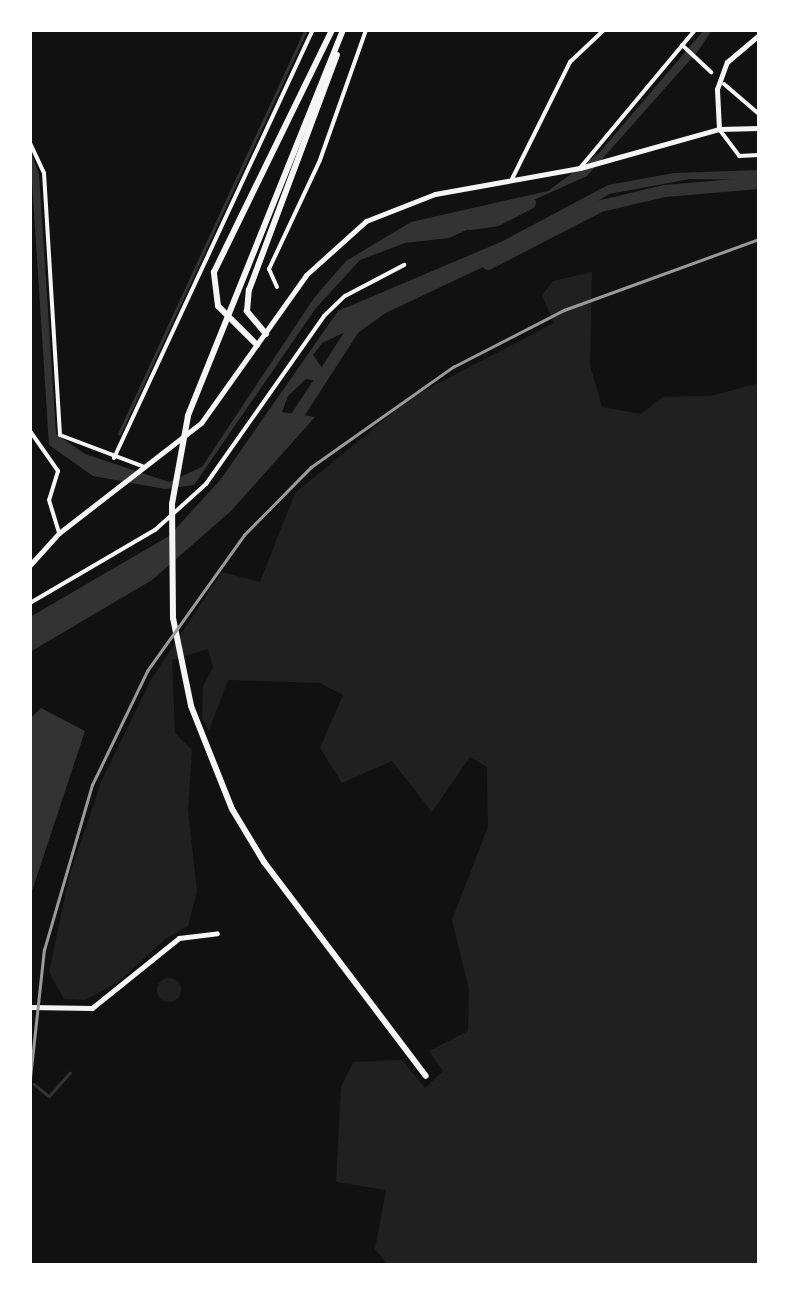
<!DOCTYPE html>
<html>
<head>
<meta charset="utf-8">
<style>
  body { margin:0 }
  #map { position:relative; width:789px; height:1295px; overflow:hidden; background:#111; font-family:"Fira Sans",sans-serif }
  div>[style] { position:absolute }
  .green>* { inset:0; background:#202020 }
  .round { border-radius:50% }
  .water>* { inset:0; background:#333 }
  .stream>* { height:2.5px; margin:-1.25px; padding:0 1.25px; transform-origin:1.25px; border-radius:1.25px; background:#333 }
  .river>* { height:12px; margin:-6px; padding:0 6px; transform-origin:6px; border-radius:6px; background:#333 }
  .minor>* { height:4px; margin:-2px; padding:0 2px; transform-origin:2px; border-radius:2px; background:#f5f5f5 }
  .tertiary>* { height:5px; margin:-2.5px; padding:0 2.5px; transform-origin:2.5px; border-radius:2.5px; background:#f5f5f5 }
  .secondary>* { height:5px; margin:-2.5px; padding:0 2.5px; transform-origin:2.5px; border-radius:2.5px; background:#f5f5f5 }
  .trunk>* { height:6px; margin:-3px; padding:0 3px; transform-origin:3px; border-radius:3px; background:#f5f5f5 }
  .rail>* { height:2.5px; margin:-1.25px; padding:0 1.25px; transform-origin:1.25px; border-radius:1.25px; background:#9a9a9a }
  span { translate:-50% -50%; white-space:nowrap; text-align:center; line-height:1.15; -webkit-text-stroke:10px #fff; paint-order:stroke }
  .frame { position:absolute; inset:0; border:32px solid #fff; pointer-events:none }
</style>
</head>
<body>
<div id="map">
  <div class="green">
    <i style="clip-path:polygon(592px 272px,590px 365px,602px 407px,641px 414px,663px 397px,711px 396px,759px 383px,759px 1265px,388px 1265px,375px 1249px,386px 1190px,336px 1182px,341px 1087px,353px 1062px,402px 1060px,425px 1088px,443px 1071px,429px 1051px,468px 1031px,469px 990px,452px 920px,488px 827px,487px 767px,470px 757px,432px 812px,392px 761px,342px 783px,320px 748px,343px 695px,320px 683px,228px 680px,209px 730px,202px 719px,203px 686px,213px 668px,208px 649px,172px 660px,175px 733px,192px 750px,188px 810px,197px 891px,188px 926px,165px 939px,117px 983px,85px 1000px,64px 999px,49px 972px,70px 873px,102px 780px,152px 678px,222px 572px,260px 582px,295px 493px,412px 397px,554px 323px,542px 295px,553px 281px)"></i>
    <i class="round" style="left:157px;top:978px;width:24px;height:24px"></i>
  </div>
  <div class="water">
    <i style="clip-path:polygon(704px 30px,712px 30px,698px 51px,587px 176px,449px 238px,405px 243px,360px 260px,316px 308px,194px 485px,165px 489px,93px 476px,49px 445px,30px 150px,39px 174px,56px 434px,85px 454px,169px 482px,202px 467px,314px 298px,346px 261px,411px 222px,548px 191px,599px 153px)"></i>
    <i style="clip-path:polygon(759px 170px,759px 179px,752px 180px,690px 179px,609px 194px,521px 249px,322px 343px,313px 355px,328px 376px,323px 382px,306px 379px,288px 396px,282px 412px,315px 417px,231px 511px,152px 580px,30px 652px,30px 617px,169px 536px,221px 479px,338px 311px,503px 241px,608px 185px,674px 173px)"></i>
    <i style="clip-path:polygon(41px 708px,85px 731px,30px 897px,30px 719px)"></i>
  </div>
  <div class="stream">
    <i style="left:119px;top:434px;width:445px;rotate:-65.2deg"></i>
    <i style="left:34px;top:1084px;width:19px;rotate:39deg"></i>
    <i style="left:49px;top:1096px;width:31px;rotate:-48deg"></i>
  </div>
  <div class="river">
    <i style="left:470px;top:224px;width:27px;rotate:-8deg"></i>
    <i style="left:497px;top:220px;width:37px;rotate:-27deg"></i>
    <i style="left:488px;top:264px;width:127px;rotate:-27.2deg"></i>
    <i style="left:601px;top:206px;width:66px;rotate:-13.2deg"></i>
    <i style="left:665px;top:191px;width:94px;rotate:-4.9deg"></i>
    <i style="left:292px;top:424px;width:114px;rotate:-57.1deg"></i>
    <i style="left:354px;top:328px;width:35px;rotate:-35deg"></i>
  </div>
  <div class="minor">
    <i style="left:682px;top:45px;width:40px;rotate:43deg"></i>
    <i style="left:724px;top:84px;width:46px;rotate:40.6deg"></i>
    <i style="left:719px;top:129px;width:34px;rotate:53deg"></i>
    <i style="left:739px;top:156px;width:20px;rotate:-3deg"></i>
    <i style="left:30px;top:143px;width:33px;rotate:65deg"></i>
    <i style="left:44px;top:173px;width:262px;rotate:86.5deg"></i>
    <i style="left:60px;top:435px;width:88px;rotate:20.7deg"></i>
    <i style="left:580px;top:168px;width:180px;rotate:-50.2deg"></i>
    <i style="left:512px;top:179px;width:131px;rotate:-63.6deg"></i>
    <i style="left:570px;top:62px;width:47px;rotate:-43.3deg"></i>
    <i style="left:277px;top:287px;width:20px;rotate:-114deg"></i>
    <i style="left:269px;top:269px;width:120px;rotate:-64.9deg"></i>
    <i style="left:320px;top:160px;width:138px;rotate:-70.5deg"></i>
    <i style="left:30px;top:431px;width:49px;rotate:55deg"></i>
    <i style="left:58px;top:471px;width:30px;rotate:107deg"></i>
    <i style="left:49px;top:500px;width:34px;rotate:73deg"></i>
    <i style="left:114px;top:458px;width:472px;rotate:-65.1deg"></i>
    <i style="left:30px;top:603px;width:145px;rotate:-30.3deg"></i>
    <i style="left:155px;top:530px;width:69px;rotate:-42deg"></i>
    <i style="left:206px;top:484px;width:205px;rotate:-54.9deg"></i>
    <i style="left:324px;top:316px;width:29px;rotate:-44deg"></i>
    <i style="left:345px;top:296px;width:67px;rotate:-27.7deg"></i>
  </div>
  <div class="tertiary">
    <i style="left:719px;top:129px;width:40px;rotate:-92.9deg"></i>
    <i style="left:717px;top:89px;width:29px;rotate:-70deg"></i>
    <i style="left:727px;top:62px;width:42px;rotate:-40.2deg"></i>
    <i style="left:30px;top:1007px;width:62px;rotate:0.9deg"></i>
    <i style="left:92px;top:1008px;width:112px;rotate:-38.8deg"></i>
    <i style="left:179px;top:938px;width:38px;rotate:-7deg"></i>
  </div>
  <div class="secondary">
    <i style="left:30px;top:565px;width:43px;rotate:-47.8deg"></i>
    <i style="left:59px;top:533px;width:180px;rotate:-37.8deg"></i>
    <i style="left:201px;top:423px;width:181px;rotate:-54.6deg"></i>
    <i style="left:306px;top:275px;width:81px;rotate:-42deg"></i>
    <i style="left:366px;top:221px;width:74px;rotate:-21.4deg"></i>
    <i style="left:435px;top:194px;width:147px;rotate:-10.2deg"></i>
    <i style="left:580px;top:168px;width:144px;rotate:-15.7deg"></i>
    <i style="left:719px;top:129px;width:40px;rotate:-1.4deg"></i>
  </div>
  <div class="trunk">
    <i style="left:343px;top:30px;width:416px;rotate:111.9deg"></i>
    <i style="left:188px;top:416px;width:89px;rotate:100.3deg"></i>
    <i style="left:172px;top:504px;width:114px;rotate:89.5deg"></i>
    <i style="left:173px;top:618px;width:90px;rotate:78.4deg"></i>
    <i style="left:191px;top:706px;width:111px;rotate:68.3deg"></i>
    <i style="left:232px;top:809px;width:62px;rotate:58.9deg"></i>
    <i style="left:264px;top:862px;width:268px;rotate:52.9deg"></i>
    <i style="left:266px;top:334px;width:30px;rotate:-130deg"></i>
    <i style="left:247px;top:311px;width:21px;rotate:-85deg"></i>
    <i style="left:249px;top:290px;width:251px;rotate:-69.5deg"></i>
    <i style="left:257px;top:345px;width:55px;rotate:-135deg"></i>
    <i style="left:218px;top:306px;width:34px;rotate:-97deg"></i>
    <i style="left:214px;top:272px;width:269px;rotate:-64deg"></i>
  </div>
  <div class="rail">
    <i style="left:30px;top:1078px;width:129px;rotate:-83.8deg"></i>
    <i style="left:44px;top:950px;width:172px;rotate:-73.8deg"></i>
    <i style="left:92px;top:785px;width:127px;rotate:-64.2deg"></i>
    <i style="left:147px;top:671px;width:167px;rotate:-54.5deg"></i>
    <i style="left:244px;top:535px;width:95px;rotate:-45.4deg"></i>
    <i style="left:311px;top:467px;width:174px;rotate:-35.2deg"></i>
    <i style="left:453px;top:367px;width:125px;rotate:-27.2deg"></i>
    <i style="left:564px;top:310px;width:208px;rotate:-20deg"></i>
  </div>
  <div class="frame"></div>
</div>
</body>
</html>
